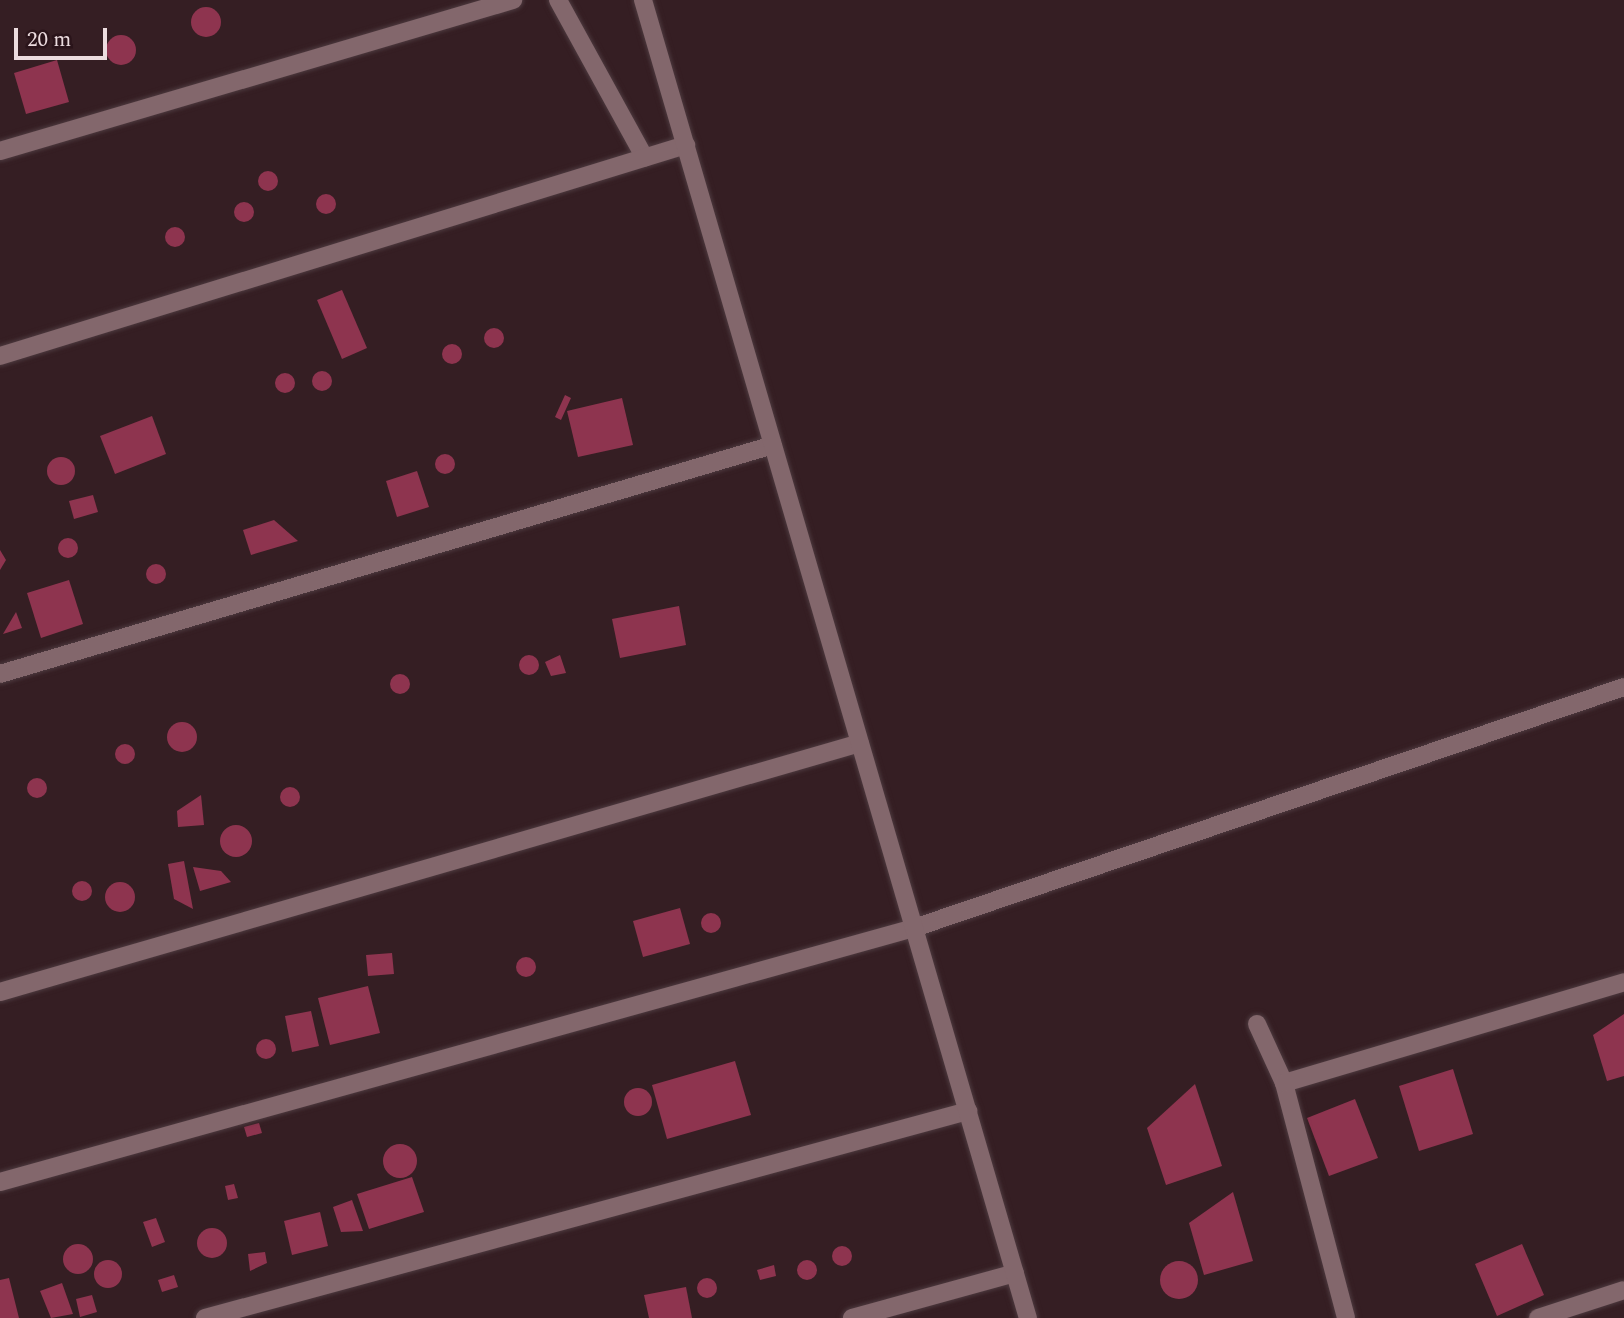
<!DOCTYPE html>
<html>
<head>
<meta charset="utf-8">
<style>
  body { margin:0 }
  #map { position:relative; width:1624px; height:1318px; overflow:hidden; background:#351e23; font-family:Spectral,serif }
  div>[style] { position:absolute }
  .building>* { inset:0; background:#8e344f }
  .round { border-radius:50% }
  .roads { filter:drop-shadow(0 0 2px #4d3a3f) drop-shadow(0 0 2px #4d3a3f) }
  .street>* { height:18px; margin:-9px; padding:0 9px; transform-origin:9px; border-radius:9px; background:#83676c }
  .secondary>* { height:18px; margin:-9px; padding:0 9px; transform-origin:9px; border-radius:9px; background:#83676c }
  span { translate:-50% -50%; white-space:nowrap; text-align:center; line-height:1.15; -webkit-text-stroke:7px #2a141a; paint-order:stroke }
  .scale { position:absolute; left:14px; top:28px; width:93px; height:32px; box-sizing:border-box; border:4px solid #ecdcdf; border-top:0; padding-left:9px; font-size:21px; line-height:24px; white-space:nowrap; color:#ecdcdf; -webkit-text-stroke:5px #2a141a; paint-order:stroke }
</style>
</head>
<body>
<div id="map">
  <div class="building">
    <i class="round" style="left:191px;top:7px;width:30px;height:30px"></i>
    <i class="round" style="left:106px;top:35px;width:30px;height:30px"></i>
    <i style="clip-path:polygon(57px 60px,69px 102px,26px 114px,14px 73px)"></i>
    <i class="round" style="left:258px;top:171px;width:20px;height:20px"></i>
    <i class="round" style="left:316px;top:194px;width:20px;height:20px"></i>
    <i class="round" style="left:234px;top:202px;width:20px;height:20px"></i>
    <i class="round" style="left:165px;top:227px;width:20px;height:20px"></i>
    <i style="clip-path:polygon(342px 290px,367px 348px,342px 359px,317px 300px)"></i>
    <i class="round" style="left:484px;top:328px;width:20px;height:20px"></i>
    <i class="round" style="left:442px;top:344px;width:20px;height:20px"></i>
    <i class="round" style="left:312px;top:371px;width:20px;height:20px"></i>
    <i class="round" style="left:275px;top:373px;width:20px;height:20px"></i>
    <i style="clip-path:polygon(565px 395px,571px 398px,561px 420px,555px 417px)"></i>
    <i style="clip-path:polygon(622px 398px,633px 445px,578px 457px,567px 411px)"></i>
    <i style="clip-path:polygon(152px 416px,166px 454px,115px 474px,100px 436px)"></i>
    <i class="round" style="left:435px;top:454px;width:20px;height:20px"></i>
    <i class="round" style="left:47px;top:457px;width:28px;height:28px"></i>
    <i style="clip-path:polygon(417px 471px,429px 507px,397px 517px,386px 481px)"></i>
    <i style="clip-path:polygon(93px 495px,98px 512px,74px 519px,69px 501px)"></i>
    <i style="clip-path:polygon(274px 520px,298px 541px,251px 555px,243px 530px)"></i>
    <i class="round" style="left:58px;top:538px;width:20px;height:20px"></i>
    <i style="clip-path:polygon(0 550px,6px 560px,0 570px)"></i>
    <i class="round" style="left:146px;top:564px;width:20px;height:20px"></i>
    <i style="clip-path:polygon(69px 580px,83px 624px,41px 638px,27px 593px)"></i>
    <i style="clip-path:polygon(679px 606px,686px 645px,620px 658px,612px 619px)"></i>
    <i style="clip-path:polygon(16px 612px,22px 628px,3px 634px)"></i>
    <i class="round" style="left:519px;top:655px;width:20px;height:20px"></i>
    <i style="clip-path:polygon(560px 655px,566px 673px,551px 676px,545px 662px)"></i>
    <i class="round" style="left:390px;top:674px;width:20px;height:20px"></i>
    <i class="round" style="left:167px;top:722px;width:30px;height:30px"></i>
    <i class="round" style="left:115px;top:744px;width:20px;height:20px"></i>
    <i class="round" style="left:27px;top:778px;width:20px;height:20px"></i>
    <i class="round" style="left:280px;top:787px;width:20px;height:20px"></i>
    <i style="clip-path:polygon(201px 795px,204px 825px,178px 827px,177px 811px)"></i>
    <i class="round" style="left:220px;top:825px;width:32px;height:32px"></i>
    <i style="clip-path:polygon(184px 861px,193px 909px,174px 899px,168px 864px)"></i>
    <i style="clip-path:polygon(193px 867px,221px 871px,231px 882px,200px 891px)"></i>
    <i class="round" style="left:72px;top:881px;width:20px;height:20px"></i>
    <i class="round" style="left:105px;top:882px;width:30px;height:30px"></i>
    <i style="clip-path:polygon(680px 908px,690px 944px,643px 957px,633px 921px)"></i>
    <i class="round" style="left:701px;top:913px;width:20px;height:20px"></i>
    <i style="clip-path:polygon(392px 953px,394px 974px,368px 976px,366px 955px)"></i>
    <i class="round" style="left:516px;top:957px;width:20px;height:20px"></i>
    <i style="clip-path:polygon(368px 986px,380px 1033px,330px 1045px,318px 998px)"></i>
    <i style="clip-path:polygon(311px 1011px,319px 1046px,292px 1052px,285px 1016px)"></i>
    <i style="clip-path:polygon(1624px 1014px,1624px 1076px,1607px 1081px,1593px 1035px)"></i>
    <i class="round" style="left:256px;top:1039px;width:20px;height:20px"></i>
    <i style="clip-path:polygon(735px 1061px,751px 1115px,667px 1139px,652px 1085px)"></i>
    <i style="clip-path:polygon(1453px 1069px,1473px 1134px,1419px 1151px,1399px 1086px)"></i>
    <i style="clip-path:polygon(1195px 1084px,1222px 1166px,1166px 1185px,1147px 1128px)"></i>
    <i class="round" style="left:624px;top:1088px;width:28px;height:28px"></i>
    <i style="clip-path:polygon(1355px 1099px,1378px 1158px,1329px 1176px,1307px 1118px)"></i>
    <i style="clip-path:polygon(259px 1123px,262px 1133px,247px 1137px,244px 1127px)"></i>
    <i class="round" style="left:383px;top:1144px;width:34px;height:34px"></i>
    <i style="clip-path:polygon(412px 1177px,424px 1212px,369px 1229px,357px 1194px)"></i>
    <i style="clip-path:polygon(234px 1184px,238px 1198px,228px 1200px,225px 1186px)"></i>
    <i style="clip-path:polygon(1233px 1192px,1253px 1261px,1204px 1275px,1189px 1223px)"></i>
    <i style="clip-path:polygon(352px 1200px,363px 1231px,341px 1232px,333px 1207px)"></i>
    <i style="clip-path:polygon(320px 1212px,328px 1246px,292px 1255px,284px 1221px)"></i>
    <i style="clip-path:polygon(156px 1218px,165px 1242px,152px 1247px,143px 1222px)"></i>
    <i class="round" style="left:197px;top:1228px;width:30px;height:30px"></i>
    <i style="clip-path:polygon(1522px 1244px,1544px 1295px,1497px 1316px,1475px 1264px)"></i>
    <i class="round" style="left:63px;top:1244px;width:30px;height:30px"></i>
    <i class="round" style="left:832px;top:1246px;width:20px;height:20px"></i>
    <i style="clip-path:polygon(265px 1252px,267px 1263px,250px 1271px,248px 1254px)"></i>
    <i class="round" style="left:797px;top:1260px;width:20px;height:20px"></i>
    <i class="round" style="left:94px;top:1260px;width:28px;height:28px"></i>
    <i class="round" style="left:1160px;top:1261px;width:38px;height:38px"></i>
    <i style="clip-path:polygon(774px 1265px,776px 1276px,760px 1280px,757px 1270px)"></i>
    <i style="clip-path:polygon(174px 1275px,178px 1287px,162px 1292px,158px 1280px)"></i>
    <i class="round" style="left:697px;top:1278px;width:20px;height:20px"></i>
    <i style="clip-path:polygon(9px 1278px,19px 1318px,0 1318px,0 1280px)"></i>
    <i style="clip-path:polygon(62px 1283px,73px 1314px,51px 1318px,40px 1291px)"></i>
    <i style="clip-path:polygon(686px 1287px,692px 1318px,649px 1318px,644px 1295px)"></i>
    <i style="clip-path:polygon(92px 1295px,97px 1312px,80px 1317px,76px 1299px)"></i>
  </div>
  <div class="roads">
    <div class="street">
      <i style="left:558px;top:0;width:180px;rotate:61.2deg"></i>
      <i style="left:0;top:151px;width:535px;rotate:-16.4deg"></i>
      <i style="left:0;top:356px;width:718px;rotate:-17.1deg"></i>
      <i style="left:0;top:674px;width:806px;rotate:-16.5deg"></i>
      <i style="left:0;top:992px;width:895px;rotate:-16.15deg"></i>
      <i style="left:1257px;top:1024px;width:65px;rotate:65.4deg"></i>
      <i style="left:1284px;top:1083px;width:243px;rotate:75.2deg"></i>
      <i style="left:1284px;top:1083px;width:355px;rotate:-16.5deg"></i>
      <i style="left:0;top:1182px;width:949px;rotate:-15.53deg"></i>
      <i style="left:914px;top:928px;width:750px;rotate:-18.75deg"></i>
      <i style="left:205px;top:1318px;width:791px;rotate:-15.18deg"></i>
      <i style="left:852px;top:1318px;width:169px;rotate:-15.4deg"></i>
      <i style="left:1538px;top:1318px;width:90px;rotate:-18deg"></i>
    </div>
    <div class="secondary">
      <i style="left:643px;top:0;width:1373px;rotate:73.72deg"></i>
    </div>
  </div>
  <div class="scale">20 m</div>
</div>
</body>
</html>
